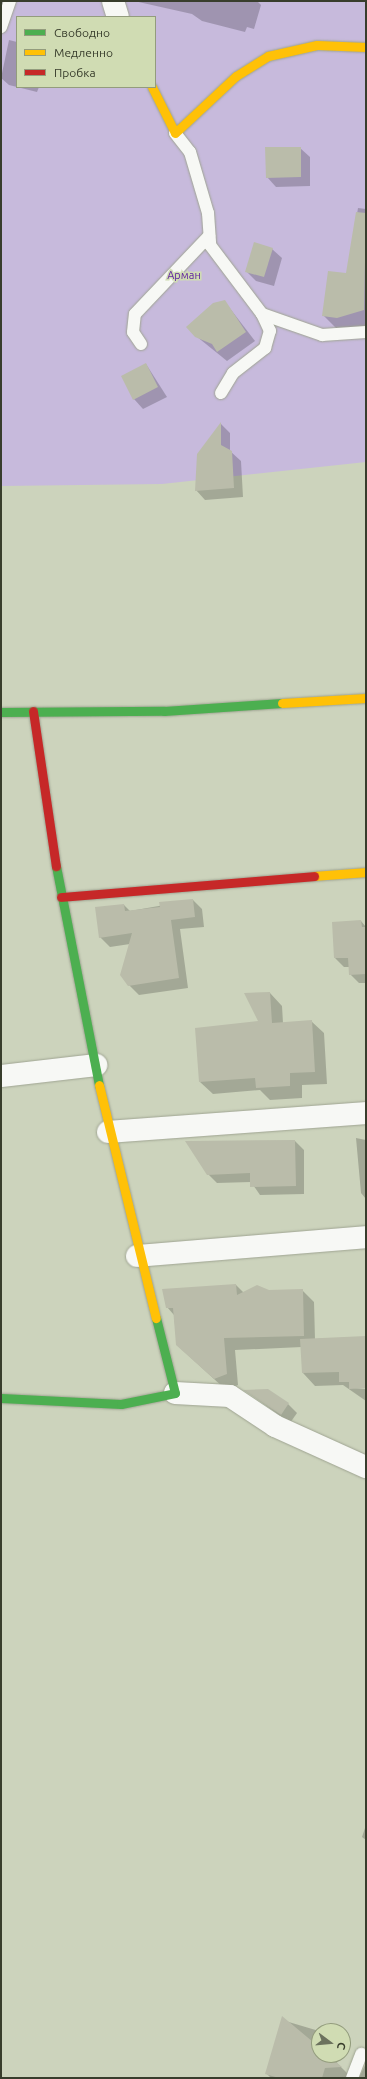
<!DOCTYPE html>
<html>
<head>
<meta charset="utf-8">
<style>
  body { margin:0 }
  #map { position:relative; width:367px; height:2079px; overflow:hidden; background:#ccd3bc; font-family:Ubuntu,sans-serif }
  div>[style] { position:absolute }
  .green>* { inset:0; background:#c7badc }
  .shadow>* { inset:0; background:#0003 }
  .building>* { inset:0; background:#babcaa }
  .roads { filter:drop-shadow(0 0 1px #9fa492) drop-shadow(0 0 1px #9fa492) }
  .lane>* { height:12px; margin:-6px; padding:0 6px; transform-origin:6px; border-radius:6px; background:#f7f8f5 }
  .street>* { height:22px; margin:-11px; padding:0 11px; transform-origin:11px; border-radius:11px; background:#f7f8f5 }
  .fast>* { height:9px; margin:-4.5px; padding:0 4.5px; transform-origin:4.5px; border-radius:4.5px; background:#4caf50 }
  .slow>* { height:9px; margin:-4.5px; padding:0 4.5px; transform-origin:4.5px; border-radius:4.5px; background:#ffc107 }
  .jam>* { height:9px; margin:-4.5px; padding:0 4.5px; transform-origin:4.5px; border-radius:4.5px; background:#c62828 }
  span { translate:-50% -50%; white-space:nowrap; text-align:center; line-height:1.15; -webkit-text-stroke:3px #d0dcb3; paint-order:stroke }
  .park-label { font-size:11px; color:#6123a1 }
  .frame { position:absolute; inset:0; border:2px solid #383d2c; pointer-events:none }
  .legend { position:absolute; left:16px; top:16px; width:140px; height:72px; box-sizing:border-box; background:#d0dcb3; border:1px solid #939c7d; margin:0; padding:5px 7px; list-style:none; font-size:12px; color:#383d2c }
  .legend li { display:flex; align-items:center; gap:8px; height:20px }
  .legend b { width:20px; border:1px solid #939c7d }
  .north { position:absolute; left:311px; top:2023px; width:40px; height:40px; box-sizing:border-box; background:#d0dcb3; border:1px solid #939c7d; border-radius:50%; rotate:106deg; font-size:11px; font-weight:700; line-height:16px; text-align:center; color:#383d2c }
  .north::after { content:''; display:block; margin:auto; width:14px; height:18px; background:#6c725e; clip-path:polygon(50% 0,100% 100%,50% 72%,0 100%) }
</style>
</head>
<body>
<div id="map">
  <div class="green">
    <i style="clip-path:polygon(evenodd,1px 1px,366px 1px,366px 462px,162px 484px,1px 486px,1px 1px,17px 17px,155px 17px,155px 87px,17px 87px,17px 17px)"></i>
  </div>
  <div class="shadow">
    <i style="clip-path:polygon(134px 1px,257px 1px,261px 5px,254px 29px,247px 27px,245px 32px,202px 21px,192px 14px)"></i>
    <i style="clip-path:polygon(9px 40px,17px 42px,17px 87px,39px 87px,37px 92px,9px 85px,1px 78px)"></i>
    <i style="clip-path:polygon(300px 148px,310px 157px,310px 186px,276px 187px,267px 177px)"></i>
    <i style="clip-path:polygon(358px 208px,366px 209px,366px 326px,350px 330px,336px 328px,323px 315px,347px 275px)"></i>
    <i style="clip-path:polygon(272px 249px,282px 258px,274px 286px,256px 281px,246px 271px)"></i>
    <i style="clip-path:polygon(225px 302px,255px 341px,227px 361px,196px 336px)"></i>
    <i style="clip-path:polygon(146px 364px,167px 397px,143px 409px,134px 399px)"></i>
    <i style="clip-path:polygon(221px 424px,230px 433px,230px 451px,241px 461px,243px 497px,205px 500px,196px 490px,198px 455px)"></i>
    <i style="clip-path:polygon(193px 900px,202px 909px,204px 927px,180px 929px,188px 988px,139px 995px,129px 985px,130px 944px,110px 947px,100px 937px,124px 905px,130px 911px)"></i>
    <i style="clip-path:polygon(361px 921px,366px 927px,366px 983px,359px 983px,350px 974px,349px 967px,344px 967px,335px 958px)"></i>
    <i style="clip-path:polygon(270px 993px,282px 1006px,283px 1023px,311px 1021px,324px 1033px,327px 1084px,302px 1085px,302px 1098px,270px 1100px,260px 1090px,213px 1094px,200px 1082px,260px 1021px)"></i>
    <i style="clip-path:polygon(356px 1138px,366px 1140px,366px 1199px,361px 1193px)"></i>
    <i style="clip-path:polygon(295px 1141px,304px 1150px,304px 1194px,260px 1195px,251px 1182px,217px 1183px,208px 1174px)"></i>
    <i style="clip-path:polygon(236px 1285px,244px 1293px,302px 1290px,314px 1302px,315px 1339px,366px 1337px,366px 1387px,354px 1388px,366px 1389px,366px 1401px,343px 1385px,315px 1386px,303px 1373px,302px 1347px,235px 1350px,238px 1385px,226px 1390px,177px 1345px,174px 1315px,167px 1307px)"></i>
    <i style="clip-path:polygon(246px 1391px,288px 1404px,297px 1413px,290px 1423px)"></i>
    <i style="clip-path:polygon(366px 1825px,366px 1840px,362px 1837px)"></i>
    <i style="clip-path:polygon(282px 2020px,319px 2031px,319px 2055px,339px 2055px,337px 2063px,352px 2078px,271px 2078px,266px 2073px)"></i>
    <i style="clip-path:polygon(366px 2063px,366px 2078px,359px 2078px)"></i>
  </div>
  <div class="building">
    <i style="clip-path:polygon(265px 147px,301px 147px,301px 177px,266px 178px)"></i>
    <i style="clip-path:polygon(356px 212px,366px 213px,364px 310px,337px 318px,322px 316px,328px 271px,346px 273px)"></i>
    <i style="clip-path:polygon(254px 242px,273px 248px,264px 277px,245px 272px)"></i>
    <i style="clip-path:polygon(225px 300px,246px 332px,217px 352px,212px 344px,195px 337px,186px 327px,213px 303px)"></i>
    <i style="clip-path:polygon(146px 363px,158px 387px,133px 400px,121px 376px)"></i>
    <i style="clip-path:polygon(221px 422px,221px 445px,232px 451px,234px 488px,195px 491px,197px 454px)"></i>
    <i style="clip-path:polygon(193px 899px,195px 917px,171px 920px,179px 978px,128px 986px,120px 975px,132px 933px,99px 938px,95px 907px,124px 904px,125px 911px,160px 907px,159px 902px)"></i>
    <i style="clip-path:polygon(361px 920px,362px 927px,366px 927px,366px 974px,349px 975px,348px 958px,334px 958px,332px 922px)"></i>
    <i style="clip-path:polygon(270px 992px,272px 1023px,312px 1020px,315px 1072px,290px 1073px,290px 1086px,256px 1088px,255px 1078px,199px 1082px,195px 1028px,258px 1021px,244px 993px)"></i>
    <i style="clip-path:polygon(295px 1140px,296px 1186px,250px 1187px,250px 1173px,207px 1175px,185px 1141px)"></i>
    <i style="clip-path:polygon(236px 1284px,237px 1295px,257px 1285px,269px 1290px,303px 1289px,304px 1336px,224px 1338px,227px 1374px,214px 1379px,176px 1345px,173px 1308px,166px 1308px,162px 1289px)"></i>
    <i style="clip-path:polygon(366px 1336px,366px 1388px,349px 1389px,349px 1382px,339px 1382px,339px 1372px,302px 1373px,300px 1339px)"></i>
    <i style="clip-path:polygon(268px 1389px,289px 1403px,281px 1415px,243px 1390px)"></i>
    <i style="clip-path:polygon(282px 2016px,319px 2047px,319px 2055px,328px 2055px,342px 2067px,325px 2068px,322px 2078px,279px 2078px,265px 2074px)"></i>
  </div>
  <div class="roads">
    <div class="lane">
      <i style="left:1px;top:27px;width:28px;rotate:-71deg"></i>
      <i style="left:175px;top:133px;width:24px;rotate:52deg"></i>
      <i style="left:190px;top:152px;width:64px;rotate:73.6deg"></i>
      <i style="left:208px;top:213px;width:32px;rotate:86deg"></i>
      <i style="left:210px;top:245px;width:86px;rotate:53deg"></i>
      <i style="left:262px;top:314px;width:64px;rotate:19.3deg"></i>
      <i style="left:322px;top:335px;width:44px;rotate:-3.9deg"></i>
      <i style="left:141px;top:344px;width:14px;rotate:-124deg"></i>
      <i style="left:133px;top:332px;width:18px;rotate:-84deg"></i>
      <i style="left:135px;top:314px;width:108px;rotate:-46.5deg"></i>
      <i style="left:221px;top:393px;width:23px;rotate:-59deg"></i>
      <i style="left:233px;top:373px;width:41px;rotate:-38deg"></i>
      <i style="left:265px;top:348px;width:18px;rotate:-74deg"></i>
      <i style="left:270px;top:331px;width:19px;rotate:-115deg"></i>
      <i style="left:352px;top:2078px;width:26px;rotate:-69deg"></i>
    </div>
    <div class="street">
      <i style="left:113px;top:1px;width:17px;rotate:73deg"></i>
      <i style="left:1px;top:1076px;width:96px;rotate:-6.6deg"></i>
      <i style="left:108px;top:1132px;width:259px;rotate:-4.2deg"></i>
      <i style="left:137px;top:1256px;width:230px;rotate:-4.7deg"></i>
      <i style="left:175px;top:1393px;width:55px;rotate:3.1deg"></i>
      <i style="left:230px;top:1396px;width:54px;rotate:33.7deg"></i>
      <i style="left:275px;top:1426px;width:100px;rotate:24.3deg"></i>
    </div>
    <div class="fast">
      <i style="left:1px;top:712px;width:163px;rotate:-0.4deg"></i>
      <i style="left:164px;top:711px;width:118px;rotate:-3.9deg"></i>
      <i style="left:56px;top:866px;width:223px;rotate:78.9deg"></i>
      <i style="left:1px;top:1398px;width:120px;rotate:2.9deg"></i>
      <i style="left:121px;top:1404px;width:55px;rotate:-11.5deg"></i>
      <i style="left:175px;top:1393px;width:77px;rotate:-104.2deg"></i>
    </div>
    <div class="slow">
      <i style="left:152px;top:87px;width:51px;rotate:63.4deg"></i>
      <i style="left:175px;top:133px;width:83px;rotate:-43.1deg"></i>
      <i style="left:236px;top:76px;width:38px;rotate:-32deg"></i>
      <i style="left:268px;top:56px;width:50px;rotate:-12.7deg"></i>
      <i style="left:317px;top:45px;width:49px;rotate:2.3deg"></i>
      <i style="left:282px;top:703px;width:84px;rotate:-3.4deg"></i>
      <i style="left:314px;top:876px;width:52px;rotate:-4.4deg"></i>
      <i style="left:99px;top:1085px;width:240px;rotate:76.3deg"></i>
    </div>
    <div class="jam">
      <i style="left:33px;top:711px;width:157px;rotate:81.6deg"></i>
      <i style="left:61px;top:897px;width:254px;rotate:-4.7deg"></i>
    </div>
  </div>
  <div class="park-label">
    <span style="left:184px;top:275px">Арман</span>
  </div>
  <div class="frame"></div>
  <ul class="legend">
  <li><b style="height:5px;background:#4caf50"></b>Свободно</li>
  <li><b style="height:5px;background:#ffc107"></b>Медленно</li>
  <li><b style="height:5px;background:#c62828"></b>Пробка</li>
  </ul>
  <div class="north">С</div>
</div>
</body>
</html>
